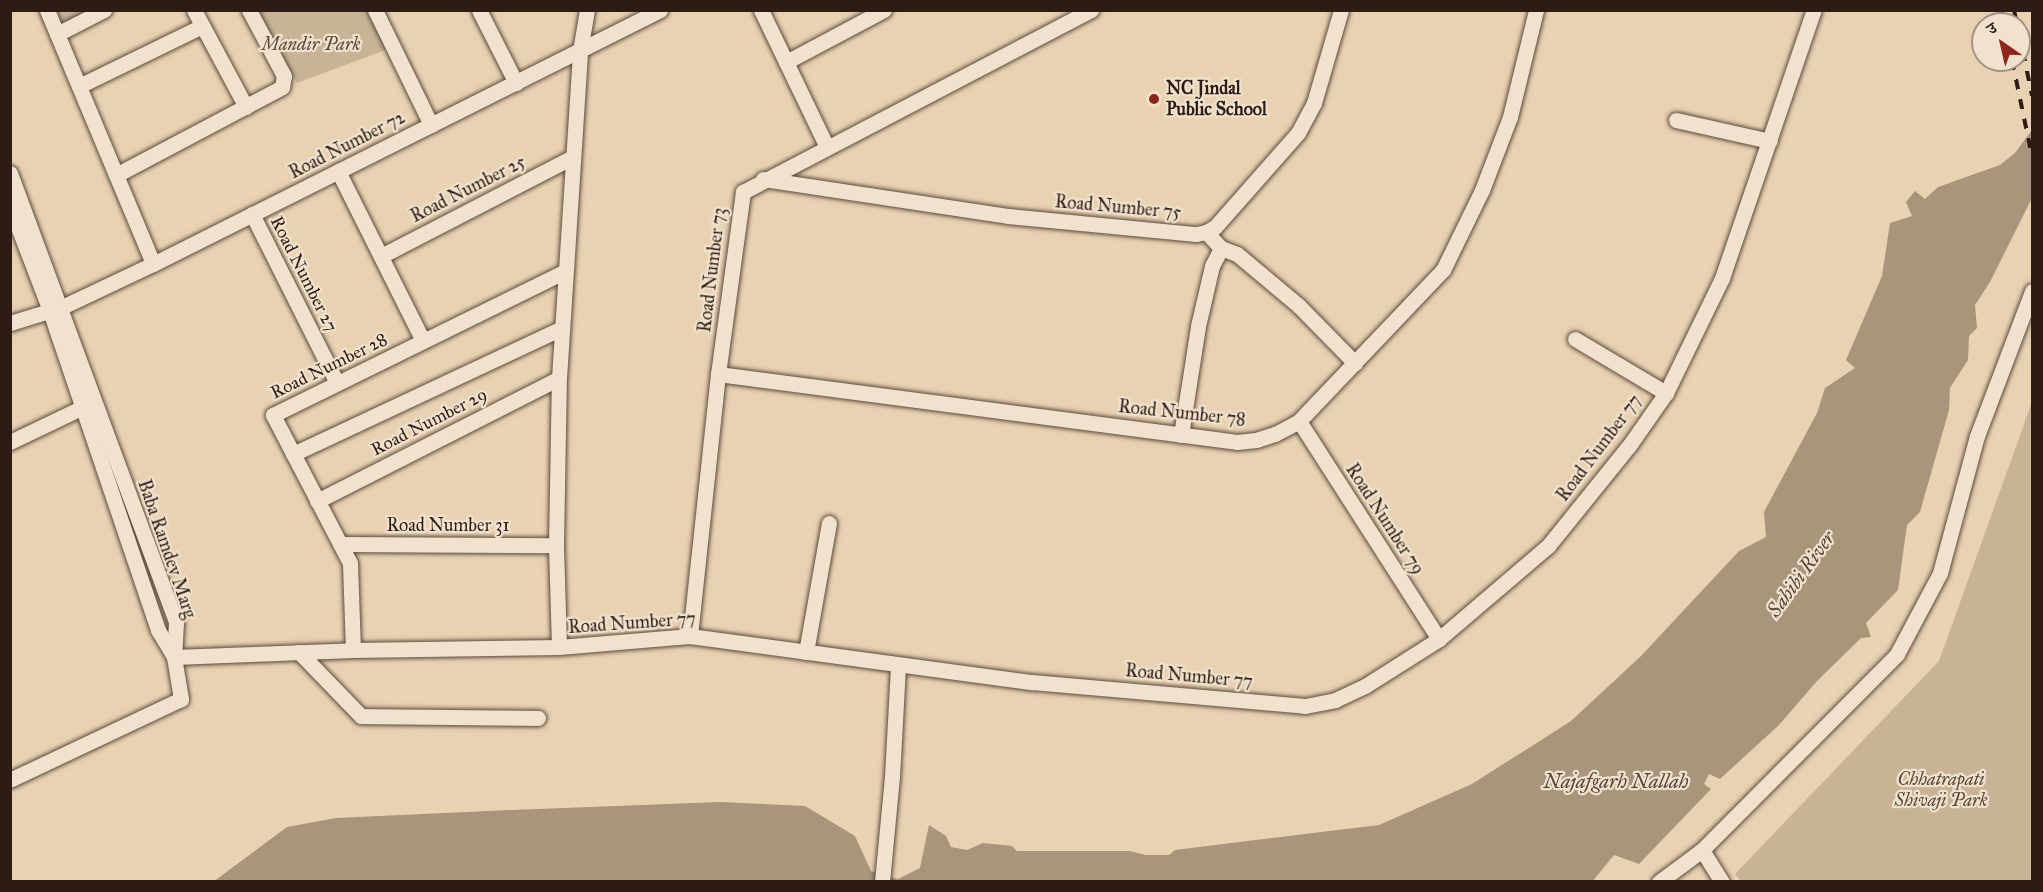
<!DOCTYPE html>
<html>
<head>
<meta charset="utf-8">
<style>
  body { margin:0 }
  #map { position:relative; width:2043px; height:892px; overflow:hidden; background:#e8d2b2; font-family:"IM FELL Great Primer","Noto Serif Devanagari",serif }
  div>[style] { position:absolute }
  .green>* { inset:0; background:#c8b397 }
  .water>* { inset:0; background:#a9947c }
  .roads { filter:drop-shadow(0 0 2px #5c4a3c) drop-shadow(0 0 2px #5c4a3c) }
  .street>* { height:15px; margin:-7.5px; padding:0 7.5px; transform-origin:7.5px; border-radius:7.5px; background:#f0e2cd }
  .rail>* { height:4px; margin-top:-2px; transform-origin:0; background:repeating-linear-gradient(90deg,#2e1c14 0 10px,transparent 0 20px) }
  .dots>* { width:16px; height:16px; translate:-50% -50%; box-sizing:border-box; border:3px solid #f0e2cd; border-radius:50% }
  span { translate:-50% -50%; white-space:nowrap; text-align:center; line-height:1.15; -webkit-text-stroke:4.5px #f0e2cd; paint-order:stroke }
  .park-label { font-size:18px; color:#5c493b; font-style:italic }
  .poi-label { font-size:18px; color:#2e1c14; font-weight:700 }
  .left { translate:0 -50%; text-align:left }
  .street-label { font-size:18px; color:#2e1c14 }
  .water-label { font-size:20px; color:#594638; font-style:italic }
  .frame { position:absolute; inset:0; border:12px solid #2e1c14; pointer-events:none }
  .north { position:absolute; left:1971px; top:12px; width:60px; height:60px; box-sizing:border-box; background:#f0e2cd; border:2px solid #a29383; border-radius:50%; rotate:326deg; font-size:16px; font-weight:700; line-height:24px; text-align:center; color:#2e1c14 }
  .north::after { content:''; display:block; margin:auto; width:21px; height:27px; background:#8f2418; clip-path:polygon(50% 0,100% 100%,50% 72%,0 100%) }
</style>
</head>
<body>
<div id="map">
  <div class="green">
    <i style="clip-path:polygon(53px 11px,99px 11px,60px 27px)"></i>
    <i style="clip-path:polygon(257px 11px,369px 11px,388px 49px,297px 83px)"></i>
    <i style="clip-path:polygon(2032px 402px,2032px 881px,1741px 881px,1735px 874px,1939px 661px)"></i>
  </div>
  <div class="water">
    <i style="clip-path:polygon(2032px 130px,2032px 198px,1990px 282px,1975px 305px,1977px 328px,1969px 336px,1968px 360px,1950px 388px,1949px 410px,1920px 512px,1907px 525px,1898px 590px,1866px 623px,1871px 637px,1861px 638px,1817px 681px,1779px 725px,1720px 779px,1709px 774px,1704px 784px,1711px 789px,1639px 864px,1614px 855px,1592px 882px,213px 882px,287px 827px,336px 818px,512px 810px,720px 802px,805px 806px,855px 836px,871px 871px,898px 879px,920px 868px,929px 825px,946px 836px,951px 847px,967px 850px,983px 843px,1012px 846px,1017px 851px,1130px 851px,1146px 855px,1169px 855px,1175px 850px,1379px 825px,1472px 784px,1571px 721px,1641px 656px,1739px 551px,1766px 537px,1764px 512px,1817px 413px,1825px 388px,1855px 368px,1846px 360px,1882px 276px,1890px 223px,1912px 216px,1906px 202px,1915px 191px,1925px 199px,1938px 187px,2000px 165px,2015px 153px)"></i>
  </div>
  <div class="roads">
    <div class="street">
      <i style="left:47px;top:10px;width:275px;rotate:67.3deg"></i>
      <i style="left:194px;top:10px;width:110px;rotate:61.8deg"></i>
      <i style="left:375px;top:10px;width:128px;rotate:64deg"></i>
      <i style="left:479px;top:10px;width:82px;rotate:63.1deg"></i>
      <i style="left:761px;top:10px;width:152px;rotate:64.3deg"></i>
      <i style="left:57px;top:34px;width:53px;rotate:-27.1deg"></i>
      <i style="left:786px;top:62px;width:111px;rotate:-28deg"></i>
      <i style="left:79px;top:86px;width:137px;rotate:-26deg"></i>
      <i style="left:1676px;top:120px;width:96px;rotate:12.6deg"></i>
      <i style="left:338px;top:171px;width:190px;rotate:63.4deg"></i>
      <i style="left:10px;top:173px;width:479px;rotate:69.7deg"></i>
      <i style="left:176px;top:622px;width:35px;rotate:93deg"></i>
      <i style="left:174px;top:657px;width:43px;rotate:80.5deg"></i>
      <i style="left:181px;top:699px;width:189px;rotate:154.7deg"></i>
      <i style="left:116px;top:175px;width:188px;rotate:-27.9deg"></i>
      <i style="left:282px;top:87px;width:11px;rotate:-80deg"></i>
      <i style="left:284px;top:76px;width:75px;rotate:-117.9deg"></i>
      <i style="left:763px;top:179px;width:248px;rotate:8.6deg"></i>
      <i style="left:1008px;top:216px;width:189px;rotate:5.5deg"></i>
      <i style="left:1196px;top:234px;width:10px;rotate:-11deg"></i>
      <i style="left:1206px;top:232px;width:10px;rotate:-29deg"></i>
      <i style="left:1215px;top:227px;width:125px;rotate:-48.6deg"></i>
      <i style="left:1298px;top:133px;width:34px;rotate:-62deg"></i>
      <i style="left:1314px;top:103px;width:97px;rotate:-73.8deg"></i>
      <i style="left:10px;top:206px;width:112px;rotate:69.1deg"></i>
      <i style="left:50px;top:311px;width:337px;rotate:71.3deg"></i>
      <i style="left:158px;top:630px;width:31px;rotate:59deg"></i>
      <i style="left:252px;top:214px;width:189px;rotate:63.3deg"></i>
      <i style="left:1206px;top:232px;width:22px;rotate:47deg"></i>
      <i style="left:1221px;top:248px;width:17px;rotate:21deg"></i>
      <i style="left:1237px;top:254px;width:81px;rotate:40deg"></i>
      <i style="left:1299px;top:306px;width:80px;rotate:45.5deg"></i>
      <i style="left:381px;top:256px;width:216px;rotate:-27.3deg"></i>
      <i style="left:10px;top:323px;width:54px;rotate:-17.1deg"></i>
      <i style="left:62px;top:307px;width:101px;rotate:-25.3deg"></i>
      <i style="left:153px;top:264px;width:567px;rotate:-26.61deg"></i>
      <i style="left:1575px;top:339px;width:106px;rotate:30.7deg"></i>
      <i style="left:718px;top:374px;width:523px;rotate:7.46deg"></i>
      <i style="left:1237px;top:442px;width:19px;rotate:-6deg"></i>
      <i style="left:1256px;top:440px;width:20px;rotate:-18deg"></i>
      <i style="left:1275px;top:434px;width:27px;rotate:-28deg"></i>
      <i style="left:1299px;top:421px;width:209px;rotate:-46.4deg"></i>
      <i style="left:1443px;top:270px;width:89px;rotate:-64deg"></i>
      <i style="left:1482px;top:190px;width:78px;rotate:-69deg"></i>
      <i style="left:1510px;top:117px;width:110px;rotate:-76.3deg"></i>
      <i style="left:1299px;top:421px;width:259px;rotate:57.3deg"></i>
      <i style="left:1181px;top:435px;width:110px;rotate:-81.1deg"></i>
      <i style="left:1198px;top:326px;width:62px;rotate:-76.9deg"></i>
      <i style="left:1212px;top:266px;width:20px;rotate:-63deg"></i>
      <i style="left:10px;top:442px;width:81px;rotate:-25.6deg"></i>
      <i style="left:293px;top:454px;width:297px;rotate:-25.1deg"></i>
      <i style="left:317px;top:501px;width:271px;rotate:-26.9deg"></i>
      <i style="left:340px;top:544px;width:216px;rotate:0.3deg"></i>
      <i style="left:690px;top:636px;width:263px;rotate:-83.9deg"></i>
      <i style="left:718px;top:374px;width:184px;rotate:-82.2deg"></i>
      <i style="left:743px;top:192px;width:393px;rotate:-27.6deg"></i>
      <i style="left:559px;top:647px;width:102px;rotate:-91.7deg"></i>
      <i style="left:556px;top:545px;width:167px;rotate:-89deg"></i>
      <i style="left:559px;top:378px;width:328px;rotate:-86.3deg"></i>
      <i style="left:580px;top:51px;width:42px;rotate:-80.3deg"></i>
      <i style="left:353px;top:650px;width:87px;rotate:-92deg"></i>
      <i style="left:350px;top:563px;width:167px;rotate:-117.5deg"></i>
      <i style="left:273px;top:415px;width:326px;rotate:-26.2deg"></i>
      <i style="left:299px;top:652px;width:89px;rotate:45.9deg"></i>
      <i style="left:361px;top:716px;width:177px;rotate:0.6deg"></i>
      <i style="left:806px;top:652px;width:131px;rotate:-79.9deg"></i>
      <i style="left:174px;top:657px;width:179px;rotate:-2.2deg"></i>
      <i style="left:353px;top:650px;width:206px;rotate:-0.8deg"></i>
      <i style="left:559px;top:647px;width:131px;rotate:-4.8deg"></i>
      <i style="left:690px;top:636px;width:345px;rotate:7.7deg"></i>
      <i style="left:1032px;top:682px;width:274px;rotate:5deg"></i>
      <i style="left:1305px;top:706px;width:31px;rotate:-11deg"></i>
      <i style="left:1335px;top:700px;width:33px;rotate:-25deg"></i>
      <i style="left:1365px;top:686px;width:88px;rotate:-32.4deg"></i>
      <i style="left:1439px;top:639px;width:143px;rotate:-40.5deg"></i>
      <i style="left:1548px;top:546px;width:132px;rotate:-51.1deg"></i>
      <i style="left:1631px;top:443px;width:61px;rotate:-55deg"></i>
      <i style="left:1666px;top:393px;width:128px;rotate:-64deg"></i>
      <i style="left:1722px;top:278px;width:283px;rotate:-71.1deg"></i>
      <i style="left:1702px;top:850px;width:38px;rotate:58deg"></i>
      <i style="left:882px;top:882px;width:105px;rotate:-84.6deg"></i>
      <i style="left:892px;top:777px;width:111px;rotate:-86.9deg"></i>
      <i style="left:1659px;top:882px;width:54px;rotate:-36.7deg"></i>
      <i style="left:1702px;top:850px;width:276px;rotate:-45.1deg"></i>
      <i style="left:1897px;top:654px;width:92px;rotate:-62deg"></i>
      <i style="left:1940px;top:573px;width:142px;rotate:-74.9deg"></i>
      <i style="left:1977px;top:436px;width:155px;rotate:-69.2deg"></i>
    </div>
  </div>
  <div class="rail">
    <i style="left:2001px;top:10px;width:14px;rotate:78deg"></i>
    <i style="left:2014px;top:10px;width:14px;rotate:78deg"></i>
    <i style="left:2019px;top:32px;width:65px;rotate:78.5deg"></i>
    <i style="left:2012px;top:60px;width:99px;rotate:78.3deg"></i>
  </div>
  <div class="dots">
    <i style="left:1154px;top:99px;background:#8f2418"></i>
  </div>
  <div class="park-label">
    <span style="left:311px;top:44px">Mandir Park</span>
    <span style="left:1941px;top:790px">Chhatrapati<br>Shivaji Park</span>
  </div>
  <div class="poi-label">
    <span class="left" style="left:1166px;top:99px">NC Jindal<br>Public School</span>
  </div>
  <div class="street-label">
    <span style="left:347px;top:145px;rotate:-27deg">Road Number 72</span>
    <span style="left:468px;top:189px;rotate:-27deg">Road Number 25</span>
    <span style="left:1118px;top:207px;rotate:5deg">Road Number 75</span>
    <span style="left:712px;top:270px;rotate:-83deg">Road Number 73</span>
    <span style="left:304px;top:274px;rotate:63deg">Road Number 27</span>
    <span style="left:329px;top:366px;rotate:-26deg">Road Number 28</span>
    <span style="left:1182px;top:413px;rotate:6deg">Road Number 78</span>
    <span style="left:429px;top:422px;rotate:-27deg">Road Number 29</span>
    <span style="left:1599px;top:448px;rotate:-53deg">Road Number 77</span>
    <span style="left:1385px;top:519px;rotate:57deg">Road Number 79</span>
    <span style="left:448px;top:525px">Road Number 31</span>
    <span style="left:167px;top:549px;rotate:71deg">Baba Ramdev Marg</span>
    <span style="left:632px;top:623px;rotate:-4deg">Road Number 77</span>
    <span style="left:1189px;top:676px;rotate:5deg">Road Number 77</span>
  </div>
  <div class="water-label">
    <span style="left:1801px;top:574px;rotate:-54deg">Sahibi River</span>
    <span style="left:1616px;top:781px">Najafgarh Nallah</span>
  </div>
  <div class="frame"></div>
  <div class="north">उ</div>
</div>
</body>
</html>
